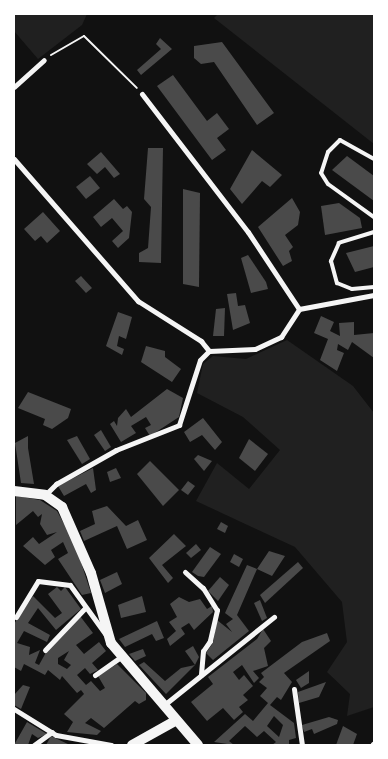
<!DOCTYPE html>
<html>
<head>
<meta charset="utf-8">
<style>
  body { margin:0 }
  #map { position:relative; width:388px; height:759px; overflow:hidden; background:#111; font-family:Karla,sans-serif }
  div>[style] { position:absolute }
  .green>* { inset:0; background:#202020 }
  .building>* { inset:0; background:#4a4a4a }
  .path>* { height:2px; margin:-1px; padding:0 1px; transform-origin:1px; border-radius:1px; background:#f5f5f5 }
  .service>* { height:4px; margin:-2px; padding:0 2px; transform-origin:2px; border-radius:2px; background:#f5f5f5 }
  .pedestrian>* { height:4.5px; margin:-2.25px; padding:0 2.25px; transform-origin:2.25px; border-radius:2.25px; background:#f5f5f5 }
  .minor>* { height:5px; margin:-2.5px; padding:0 2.5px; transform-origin:2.5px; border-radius:2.5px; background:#f5f5f5 }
  .secondary>* { height:10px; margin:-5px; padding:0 5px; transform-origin:5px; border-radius:5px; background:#f5f5f5 }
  span { translate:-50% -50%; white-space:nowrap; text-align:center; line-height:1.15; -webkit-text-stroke:4px #fff; paint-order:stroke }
  .frame { position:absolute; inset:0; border:15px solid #fff; pointer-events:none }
</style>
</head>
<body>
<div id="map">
  <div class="green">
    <i style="clip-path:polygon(14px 14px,87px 14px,82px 25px,38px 59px,14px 31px)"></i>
    <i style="clip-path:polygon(218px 14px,374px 14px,374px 144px,214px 18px)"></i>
    <i style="clip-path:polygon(287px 340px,353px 386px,374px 413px,374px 707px,347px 716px,350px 694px,327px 672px,347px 642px,342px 602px,295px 547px,196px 501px,217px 463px,249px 489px,280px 450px,243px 417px,197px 393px,203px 364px,213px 356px,246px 359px)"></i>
  </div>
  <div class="building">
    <i style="clip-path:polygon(160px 38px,172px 49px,141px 75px,137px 70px,161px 49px,156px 44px)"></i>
    <i style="clip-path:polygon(222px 42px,274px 113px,257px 125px,214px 62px,201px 64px,194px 58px,194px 46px)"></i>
    <i style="clip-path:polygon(173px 75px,207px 121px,217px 113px,229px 129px,217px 138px,226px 150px,212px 160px,157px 86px)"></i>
    <i style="clip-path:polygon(148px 148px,163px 148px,161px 263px,139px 262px,139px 253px,148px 248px,151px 207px,144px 199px)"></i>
    <i style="clip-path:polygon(252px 150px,282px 175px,270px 187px,262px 181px,242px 204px,230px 189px)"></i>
    <i style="clip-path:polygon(101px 152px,120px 174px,114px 178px,105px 167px,97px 174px,87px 164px)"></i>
    <i style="clip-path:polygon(347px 156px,374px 176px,374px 201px,332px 170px)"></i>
    <i style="clip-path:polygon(90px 176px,100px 188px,86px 199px,76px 187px)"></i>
    <i style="clip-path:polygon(183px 189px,200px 193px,199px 287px,183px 284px)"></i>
    <i style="clip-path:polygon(292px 198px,300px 212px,298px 225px,285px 235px,293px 247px,289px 251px,292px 261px,283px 266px,258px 227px)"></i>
    <i style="clip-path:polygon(114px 199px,123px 209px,127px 206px,132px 212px,129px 238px,118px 248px,112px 241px,123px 231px,112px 218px,101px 227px,93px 217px)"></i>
    <i style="clip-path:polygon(339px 203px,360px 218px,362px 228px,325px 235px,321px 206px)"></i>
    <i style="clip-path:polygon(43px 212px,60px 231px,47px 243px,41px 236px,35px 241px,24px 229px)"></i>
    <i style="clip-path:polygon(374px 246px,374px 267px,355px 272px,346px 253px)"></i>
    <i style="clip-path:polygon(248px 255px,266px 282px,268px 289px,251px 293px,241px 258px)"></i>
    <i style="clip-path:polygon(81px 276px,92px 288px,86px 293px,75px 281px)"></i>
    <i style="clip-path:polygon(236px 293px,238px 306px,245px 305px,250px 323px,233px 330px,227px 294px)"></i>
    <i style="clip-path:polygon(225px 308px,224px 336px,213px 336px,216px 309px)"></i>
    <i style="clip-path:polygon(118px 312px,132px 317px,126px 339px,119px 336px,117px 346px,124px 349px,122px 355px,106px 346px)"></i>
    <i style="clip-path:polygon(321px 316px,334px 322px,330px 331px,340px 336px,339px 323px,354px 322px,354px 335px,374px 333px,374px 358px,352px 342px,348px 350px,338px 344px,337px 350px,344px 353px,337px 371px,320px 360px,328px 339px,314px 333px)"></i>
    <i style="clip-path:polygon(146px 346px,165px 351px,165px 357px,181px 369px,172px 382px,141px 362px)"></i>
    <i style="clip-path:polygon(167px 389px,183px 398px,179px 417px,150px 436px,145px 428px,151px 425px,146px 417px,131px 426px,136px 433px,121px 442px,110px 424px,114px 421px,117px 426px,118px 418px,126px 409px,131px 417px)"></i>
    <i style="clip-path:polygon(28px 392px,71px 409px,68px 418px,52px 429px,43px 425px,45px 419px,18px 408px)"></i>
    <i style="clip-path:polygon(203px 418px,222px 442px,215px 450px,202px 435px,190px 442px,184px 432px)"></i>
    <i style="clip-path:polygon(101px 430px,111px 447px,105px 451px,94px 435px)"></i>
    <i style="clip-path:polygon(28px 436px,28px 448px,34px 484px,21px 483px,15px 443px)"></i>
    <i style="clip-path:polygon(77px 436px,90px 459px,82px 464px,67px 440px)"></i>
    <i style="clip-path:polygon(249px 439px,268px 454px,255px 471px,239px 458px)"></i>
    <i style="clip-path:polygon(198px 455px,212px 461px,204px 471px,194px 459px)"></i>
    <i style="clip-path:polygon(150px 461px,179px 490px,163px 506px,137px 474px)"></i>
    <i style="clip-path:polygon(93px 468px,96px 490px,91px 493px,86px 484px,64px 496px,58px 486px)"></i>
    <i style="clip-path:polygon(116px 468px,121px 478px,110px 482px,107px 472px)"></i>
    <i style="clip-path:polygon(188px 481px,195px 486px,188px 495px,181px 490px)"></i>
    <i style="clip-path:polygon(16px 496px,40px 500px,57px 511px,75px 544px,91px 593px,82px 595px,58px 559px,68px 553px,63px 542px,51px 550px,55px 557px,45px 565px,23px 546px,33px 537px,39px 544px,57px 532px,47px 535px,40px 524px,42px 514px,38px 517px,33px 511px,16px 525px)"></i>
    <i style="clip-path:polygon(107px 506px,126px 526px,138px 520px,147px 540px,127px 549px,117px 526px,84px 541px,80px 531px,95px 524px,92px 511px)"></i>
    <i style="clip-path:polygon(221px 522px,228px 526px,225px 533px,217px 529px)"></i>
    <i style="clip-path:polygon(174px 534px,186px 546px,162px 565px,173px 578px,168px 583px,149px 558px)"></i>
    <i style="clip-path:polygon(196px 544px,201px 550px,191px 558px,186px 553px)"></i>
    <i style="clip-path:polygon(210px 547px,221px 554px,204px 577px,198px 576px,192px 572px)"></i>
    <i style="clip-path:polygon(269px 551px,285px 556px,272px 576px,257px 569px,237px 615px,249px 631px,213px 660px,206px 653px,213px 643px,217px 620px,232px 632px,226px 624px,233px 619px,225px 613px,247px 565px,257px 569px)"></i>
    <i style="clip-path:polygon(234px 554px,243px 559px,239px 567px,230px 562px)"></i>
    <i style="clip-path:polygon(298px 562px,303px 568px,265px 603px,260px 595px)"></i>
    <i style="clip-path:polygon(117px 572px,122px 584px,105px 593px,100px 580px)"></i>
    <i style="clip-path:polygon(220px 577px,229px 585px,218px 601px,208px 591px)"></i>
    <i style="clip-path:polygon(evenodd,57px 587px,61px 591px,65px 587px,81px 609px,56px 630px,38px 608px,28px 623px,50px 635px,47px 642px,24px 631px,17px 643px,30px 647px,29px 655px,40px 650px,35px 663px,39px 665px,49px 647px,80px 616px,93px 633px,76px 645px,84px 654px,99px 642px,106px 651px,92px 663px,98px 670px,90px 674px,85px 668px,77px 675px,86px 685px,91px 681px,100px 691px,105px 688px,98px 676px,117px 664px,146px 693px,146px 700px,139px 704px,135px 701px,104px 728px,91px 718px,85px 723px,101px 731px,97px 735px,67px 732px,73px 722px,64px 714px,84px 694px,81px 690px,77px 693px,62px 676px,60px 680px,48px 670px,45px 675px,24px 664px,21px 671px,14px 667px,14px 624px,33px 596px,55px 618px,62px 613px,48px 594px,57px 587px,69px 651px,64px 660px,71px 665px,67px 669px,58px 664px,58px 658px,69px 651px)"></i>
    <i style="clip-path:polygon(142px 596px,146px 612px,121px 618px,118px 605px)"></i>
    <i style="clip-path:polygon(179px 597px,189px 602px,200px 599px,207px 609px,212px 606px,213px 612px,194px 630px,189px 623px,181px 628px,185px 634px,170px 646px,167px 639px,176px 631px,169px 622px,177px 617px,170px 604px)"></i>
    <i style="clip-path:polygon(260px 600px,267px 618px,262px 621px,254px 603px)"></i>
    <i style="clip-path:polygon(157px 621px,164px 638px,156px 641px,152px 634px,125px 647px,119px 639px)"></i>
    <i style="clip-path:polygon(263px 629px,271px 641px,264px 648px,268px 666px,253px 671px,259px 678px,254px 683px,242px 665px,233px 672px,239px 680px,244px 675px,253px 686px,243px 695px,248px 700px,239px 707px,243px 712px,234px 720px,223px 708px,207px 721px,191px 702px,213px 684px,208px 677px,257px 639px)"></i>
    <i style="clip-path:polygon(evenodd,327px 633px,330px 641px,284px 673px,292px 682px,281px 700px,277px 697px,270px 705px,294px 723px,296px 738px,289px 740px,289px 745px,272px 745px,276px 742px,264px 731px,257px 737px,245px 726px,229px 741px,234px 745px,214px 742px,245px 714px,253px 721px,268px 703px,260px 696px,267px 688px,259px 682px,264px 677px,261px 673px,302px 642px,327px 633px,274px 716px,283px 725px,279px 737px,267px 726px,274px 716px)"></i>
    <i style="clip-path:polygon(193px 646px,199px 657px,195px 665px,185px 651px)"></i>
    <i style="clip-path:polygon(143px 649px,146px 656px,135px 661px,129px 654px)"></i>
    <i style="clip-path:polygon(144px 662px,165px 681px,181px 668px,195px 665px,166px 694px,139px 665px)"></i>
    <i style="clip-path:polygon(309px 671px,309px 683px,301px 688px,296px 680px)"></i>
    <i style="clip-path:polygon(326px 682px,319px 697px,299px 703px,298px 692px)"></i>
    <i style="clip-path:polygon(23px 685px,30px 687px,21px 709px,14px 705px,14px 695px)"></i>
    <i style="clip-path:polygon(329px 717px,338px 720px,337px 724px,314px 734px,312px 729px,304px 732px,302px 725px)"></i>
    <i style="clip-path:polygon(27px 722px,47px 734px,38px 738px,32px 734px,28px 745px,14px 745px)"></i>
    <i style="clip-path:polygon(343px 726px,357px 734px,353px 745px,336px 745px)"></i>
    <i style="clip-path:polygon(51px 736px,70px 745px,46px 745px)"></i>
  </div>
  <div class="path">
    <i style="left:51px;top:55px;width:38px;rotate:-30deg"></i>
    <i style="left:84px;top:36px;width:74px;rotate:44.5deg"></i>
  </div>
  <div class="service">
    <i style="left:374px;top:159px;width:39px;rotate:-151deg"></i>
    <i style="left:340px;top:140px;width:17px;rotate:135deg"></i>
    <i style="left:328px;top:152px;width:22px;rotate:108deg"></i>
    <i style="left:321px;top:173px;width:13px;rotate:58deg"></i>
    <i style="left:328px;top:184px;width:57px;rotate:35.7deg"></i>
    <i style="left:374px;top:232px;width:37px;rotate:163deg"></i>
    <i style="left:339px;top:243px;width:20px;rotate:114deg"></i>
    <i style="left:331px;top:261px;width:23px;rotate:75deg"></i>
    <i style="left:337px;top:283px;width:16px;rotate:22deg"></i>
    <i style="left:352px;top:289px;width:22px;rotate:-5deg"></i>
  </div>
  <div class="pedestrian">
    <i style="left:373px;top:744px;width:1px;rotate:45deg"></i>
  </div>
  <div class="minor">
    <i style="left:14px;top:87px;width:40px;rotate:-42deg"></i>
    <i style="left:142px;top:94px;width:174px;rotate:52.5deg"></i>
    <i style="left:248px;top:232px;width:92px;rotate:56.5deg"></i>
    <i style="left:14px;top:159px;width:189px;rotate:48.9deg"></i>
    <i style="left:138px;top:301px;width:75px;rotate:32.4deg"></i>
    <i style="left:201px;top:341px;width:13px;rotate:51deg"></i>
    <i style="left:45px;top:495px;width:16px;rotate:-45deg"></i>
    <i style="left:56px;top:484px;width:69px;rotate:-29.5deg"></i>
    <i style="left:116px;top:450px;width:68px;rotate:-21.6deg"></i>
    <i style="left:179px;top:425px;width:68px;rotate:-72.1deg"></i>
    <i style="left:200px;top:360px;width:13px;rotate:-45deg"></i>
    <i style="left:209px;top:351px;width:46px;rotate:-2.5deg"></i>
    <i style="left:255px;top:349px;width:29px;rotate:-25deg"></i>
    <i style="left:281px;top:337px;width:33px;rotate:-57deg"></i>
    <i style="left:299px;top:309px;width:76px;rotate:-10.6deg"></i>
    <i style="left:185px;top:572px;width:24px;rotate:42deg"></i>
    <i style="left:203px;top:588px;width:26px;rotate:58deg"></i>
    <i style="left:217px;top:610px;width:32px;rotate:103deg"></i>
    <i style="left:210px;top:641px;width:12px;rotate:125deg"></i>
    <i style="left:203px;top:651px;width:24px;rotate:95deg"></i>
    <i style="left:16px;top:617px;width:42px;rotate:-58.6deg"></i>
    <i style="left:38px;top:581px;width:32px;rotate:7deg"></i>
    <i style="left:70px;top:585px;width:62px;rotate:54.2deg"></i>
    <i style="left:45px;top:650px;width:58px;rotate:-46.4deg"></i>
    <i style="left:95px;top:675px;width:32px;rotate:-35deg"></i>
    <i style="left:294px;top:689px;width:57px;rotate:81.9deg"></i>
    <i style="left:164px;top:705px;width:141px;rotate:-38.7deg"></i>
    <i style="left:14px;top:709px;width:49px;rotate:31.8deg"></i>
    <i style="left:56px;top:735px;width:56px;rotate:10.3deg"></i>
    <i style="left:34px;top:745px;width:22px;rotate:-36deg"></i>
  </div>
  <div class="secondary">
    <i style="left:14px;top:491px;width:31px;rotate:7deg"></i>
    <i style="left:45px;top:495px;width:21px;rotate:35deg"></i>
    <i style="left:62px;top:507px;width:72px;rotate:66.3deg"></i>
    <i style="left:91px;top:573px;width:73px;rotate:74.1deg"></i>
    <i style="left:111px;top:643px;width:134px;rotate:49.5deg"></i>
    <i style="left:132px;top:745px;width:51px;rotate:-29.1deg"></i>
  </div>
  <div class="frame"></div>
</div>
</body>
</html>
